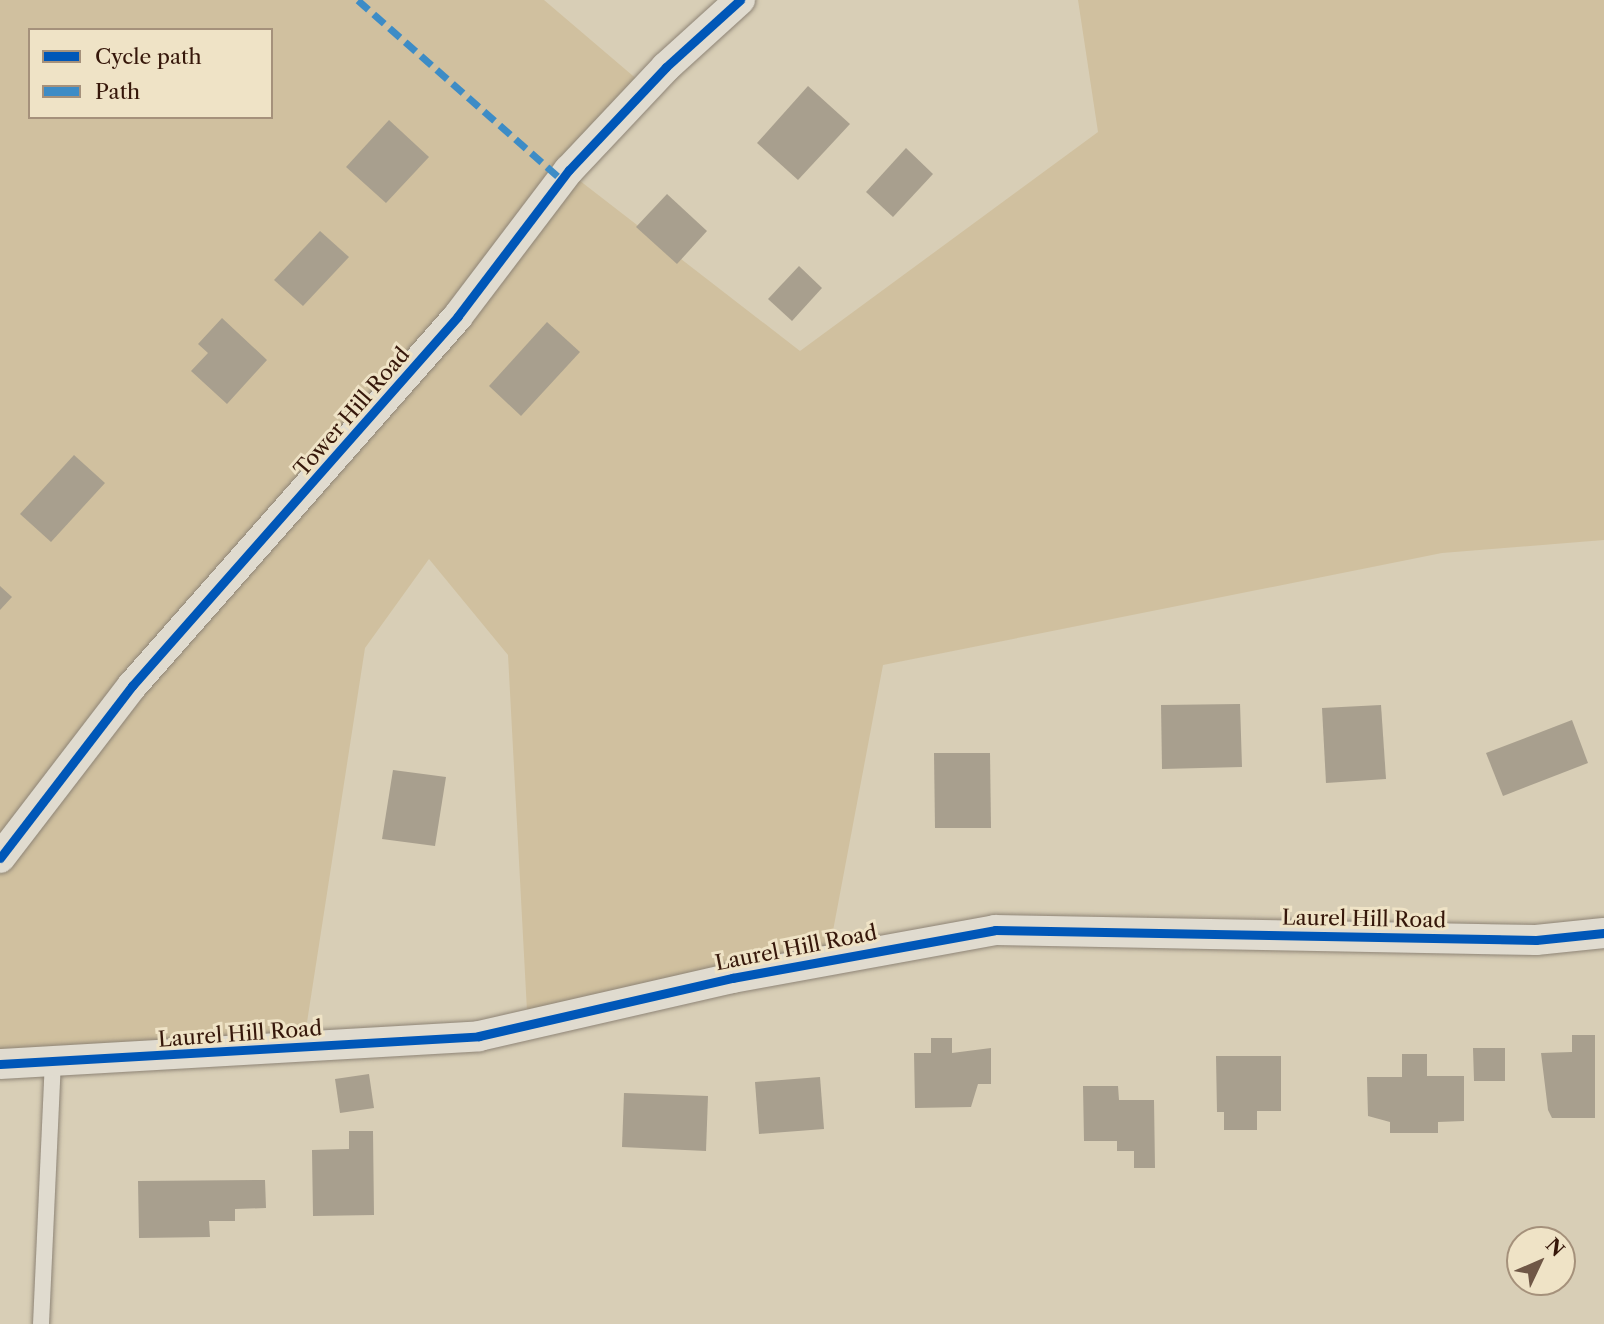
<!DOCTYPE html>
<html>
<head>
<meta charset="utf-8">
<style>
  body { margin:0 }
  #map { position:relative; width:1604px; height:1324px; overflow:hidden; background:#d8ceb6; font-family:"Libre Caslon Text",serif }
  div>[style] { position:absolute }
  .green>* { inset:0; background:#d0c09f }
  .building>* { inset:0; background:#a89f8e }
  .roads { filter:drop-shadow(0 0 2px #8e8476) drop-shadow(0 0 2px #8e8476) }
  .lane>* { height:16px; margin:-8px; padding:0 8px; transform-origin:8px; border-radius:8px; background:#e0dbcf }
  .street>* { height:30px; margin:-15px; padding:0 15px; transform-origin:15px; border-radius:15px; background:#e0dbcf }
  .quiet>* { height:7px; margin-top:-3.5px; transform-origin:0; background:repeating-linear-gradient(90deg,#3d8cc6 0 14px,transparent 0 21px) }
  .cycleway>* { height:9px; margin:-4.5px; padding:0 4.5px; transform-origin:4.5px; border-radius:4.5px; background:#0057b8 }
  span { translate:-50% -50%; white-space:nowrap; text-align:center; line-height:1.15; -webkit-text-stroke:6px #efe3c6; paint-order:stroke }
  .street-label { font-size:21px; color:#36170a }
  .legend { position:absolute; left:28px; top:28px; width:245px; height:91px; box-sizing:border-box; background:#efe3c6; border:2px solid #a5917b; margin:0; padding:9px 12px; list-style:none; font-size:21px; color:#36170a }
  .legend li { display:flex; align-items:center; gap:14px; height:35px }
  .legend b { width:35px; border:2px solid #a5917b }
  .north { position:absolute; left:1506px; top:1226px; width:70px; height:70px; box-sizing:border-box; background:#efe3c6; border:2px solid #a5917b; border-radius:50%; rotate:46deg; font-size:19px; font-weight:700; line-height:28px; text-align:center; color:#36170a }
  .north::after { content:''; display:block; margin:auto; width:24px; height:32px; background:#6f5746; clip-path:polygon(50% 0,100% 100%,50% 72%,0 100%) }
</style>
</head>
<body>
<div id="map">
  <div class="green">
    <i style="clip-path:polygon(evenodd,0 0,544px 0,653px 93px,575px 177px,800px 351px,1098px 132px,1078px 0,1604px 0,1604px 540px,1442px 553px,883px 665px,826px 968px,528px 1030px,508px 655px,429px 559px,365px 648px,301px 1061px,0 1067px,0 0,30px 30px,271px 30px,271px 117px,30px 117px,30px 30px)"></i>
  </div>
  <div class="building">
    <i style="clip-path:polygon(808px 86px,850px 124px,798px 180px,757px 143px)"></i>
    <i style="clip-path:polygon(389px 120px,429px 157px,386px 203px,346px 167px)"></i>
    <i style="clip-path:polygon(906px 148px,933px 174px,893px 217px,866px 192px)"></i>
    <i style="clip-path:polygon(667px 194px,707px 231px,677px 264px,636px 227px)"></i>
    <i style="clip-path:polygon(320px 231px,349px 257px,303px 306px,274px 280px)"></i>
    <i style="clip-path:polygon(799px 266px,822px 288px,792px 321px,768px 299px)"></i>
    <i style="clip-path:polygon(222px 318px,267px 360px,227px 404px,191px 371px,208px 353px,198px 344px)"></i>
    <i style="clip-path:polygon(547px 322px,580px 352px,521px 416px,489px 386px)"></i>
    <i style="clip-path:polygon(74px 455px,105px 483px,51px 542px,20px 514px)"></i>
    <i style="clip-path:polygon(0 586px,12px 597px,0 610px)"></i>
    <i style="clip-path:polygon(1240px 704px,1242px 767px,1162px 769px,1161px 705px)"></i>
    <i style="clip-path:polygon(1381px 705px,1386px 779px,1326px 783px,1322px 708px)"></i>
    <i style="clip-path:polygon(1572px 720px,1588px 763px,1503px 796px,1486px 753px)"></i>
    <i style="clip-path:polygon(934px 753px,990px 753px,991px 828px,935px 828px)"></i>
    <i style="clip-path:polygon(393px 770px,446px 777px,435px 846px,382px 839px)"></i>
    <i style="clip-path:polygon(1572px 1035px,1595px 1035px,1595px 1118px,1552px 1118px,1548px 1110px,1541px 1053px,1572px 1052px)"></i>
    <i style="clip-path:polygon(931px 1038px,952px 1038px,952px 1053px,991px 1048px,991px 1084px,978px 1084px,971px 1107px,915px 1108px,914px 1053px,931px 1053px)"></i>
    <i style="clip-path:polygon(1473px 1048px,1505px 1048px,1505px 1081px,1474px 1081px)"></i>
    <i style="clip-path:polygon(1402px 1054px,1427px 1054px,1427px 1076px,1464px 1076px,1464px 1121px,1438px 1122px,1438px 1133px,1390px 1133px,1390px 1122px,1368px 1116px,1367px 1077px,1402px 1077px)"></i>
    <i style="clip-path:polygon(1216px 1056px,1281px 1056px,1281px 1111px,1257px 1111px,1257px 1130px,1224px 1130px,1224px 1112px,1217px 1112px)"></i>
    <i style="clip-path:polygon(369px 1074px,374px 1108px,340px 1113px,335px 1079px)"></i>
    <i style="clip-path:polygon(820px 1077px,824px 1129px,759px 1134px,755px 1082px)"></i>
    <i style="clip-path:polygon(1083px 1086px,1118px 1086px,1119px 1100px,1154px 1100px,1155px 1168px,1134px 1168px,1134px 1151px,1117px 1151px,1117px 1141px,1084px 1141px)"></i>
    <i style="clip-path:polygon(624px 1093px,708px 1096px,706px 1151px,622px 1147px)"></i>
    <i style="clip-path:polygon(349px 1131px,373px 1131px,374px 1215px,313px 1216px,312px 1150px,349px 1149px)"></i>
    <i style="clip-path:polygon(265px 1180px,266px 1208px,235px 1209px,235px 1221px,209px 1221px,210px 1237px,139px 1238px,138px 1181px)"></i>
  </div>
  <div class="roads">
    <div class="lane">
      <i style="left:41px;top:1324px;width:262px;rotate:-87.4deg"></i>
    </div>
    <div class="street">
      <i style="left:0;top:858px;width:217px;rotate:-52.5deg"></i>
      <i style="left:132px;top:686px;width:493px;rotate:-48.6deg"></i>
      <i style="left:458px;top:316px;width:183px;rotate:-52.8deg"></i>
      <i style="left:569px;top:170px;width:141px;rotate:-46.7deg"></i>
      <i style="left:666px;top:67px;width:100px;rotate:-42.2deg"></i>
      <i style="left:0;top:1064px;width:480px;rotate:-3.3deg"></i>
      <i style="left:479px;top:1036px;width:260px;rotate:-12.9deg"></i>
      <i style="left:732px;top:978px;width:267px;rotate:-10.3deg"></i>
      <i style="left:995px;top:930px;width:541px;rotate:1.06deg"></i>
      <i style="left:1536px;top:940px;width:68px;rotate:-5.9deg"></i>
    </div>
  </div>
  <div class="quiet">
    <i style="left:358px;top:0;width:272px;rotate:41.4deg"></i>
  </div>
  <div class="cycleway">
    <i style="left:0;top:858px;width:217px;rotate:-52.5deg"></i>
    <i style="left:132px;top:686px;width:493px;rotate:-48.6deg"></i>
    <i style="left:458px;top:316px;width:183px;rotate:-52.8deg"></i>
    <i style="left:569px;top:170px;width:141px;rotate:-46.7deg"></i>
    <i style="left:666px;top:67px;width:100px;rotate:-42.2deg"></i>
    <i style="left:0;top:1064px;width:480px;rotate:-3.3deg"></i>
    <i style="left:479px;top:1036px;width:260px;rotate:-12.9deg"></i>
    <i style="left:732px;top:978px;width:267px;rotate:-10.3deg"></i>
    <i style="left:995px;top:930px;width:541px;rotate:1.06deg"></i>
    <i style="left:1536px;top:940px;width:68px;rotate:-5.9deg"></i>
  </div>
  <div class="street-label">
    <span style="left:352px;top:412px;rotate:-49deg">Tower Hill Road</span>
    <span style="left:1364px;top:919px;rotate:1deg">Laurel Hill Road</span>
    <span style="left:796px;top:948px;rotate:-11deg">Laurel Hill Road</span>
    <span style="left:240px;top:1034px;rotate:-4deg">Laurel Hill Road</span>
  </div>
  <ul class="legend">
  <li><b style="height:9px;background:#0057b8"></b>Cycle path</li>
  <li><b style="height:9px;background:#3d8cc6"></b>Path</li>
  </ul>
  <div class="north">N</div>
</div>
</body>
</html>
